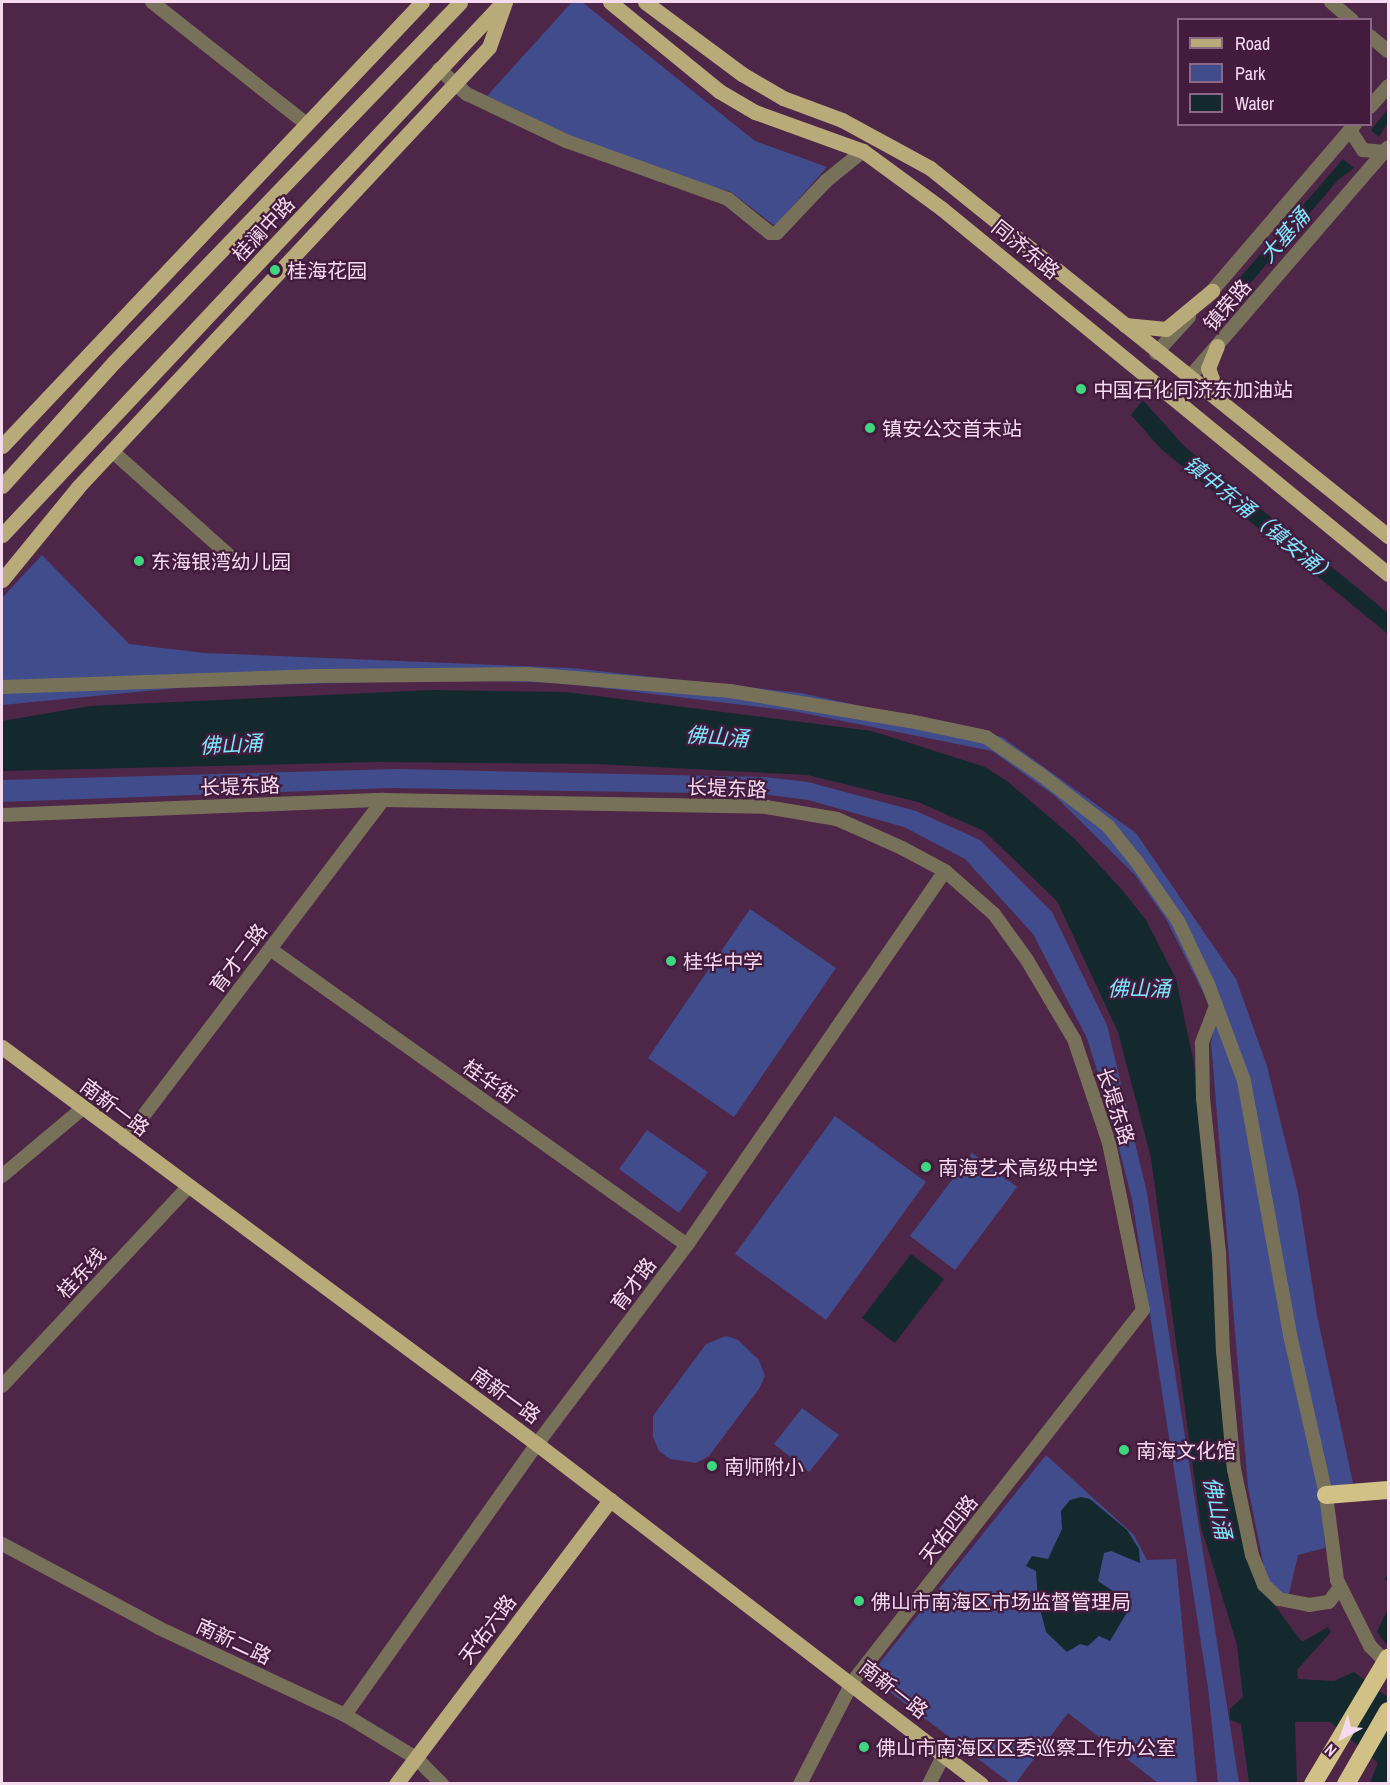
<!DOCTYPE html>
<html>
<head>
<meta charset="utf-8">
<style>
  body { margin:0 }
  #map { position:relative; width:1390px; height:1785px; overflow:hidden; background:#4e2648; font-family:"Archivo Narrow","Noto Sans SC",sans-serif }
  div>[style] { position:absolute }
  .green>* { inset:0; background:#404c8c }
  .water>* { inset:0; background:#14292e }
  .stream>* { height:3px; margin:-1.5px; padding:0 1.5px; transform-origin:1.5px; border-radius:1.5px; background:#14292e }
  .minor>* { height:14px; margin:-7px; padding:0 7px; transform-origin:7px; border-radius:7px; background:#78715a }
  .major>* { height:15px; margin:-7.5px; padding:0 7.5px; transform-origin:7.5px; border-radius:7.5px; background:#b9aa7a }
  .highway>* { height:18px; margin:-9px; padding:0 9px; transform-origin:9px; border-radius:9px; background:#d2c186 }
  .dots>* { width:16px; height:16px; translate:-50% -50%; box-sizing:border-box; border:3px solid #431c3d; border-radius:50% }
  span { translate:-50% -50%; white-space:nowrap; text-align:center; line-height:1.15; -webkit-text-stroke:4.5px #431c3d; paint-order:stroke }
  .street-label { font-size:20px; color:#f6dbf0 }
  .poi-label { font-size:20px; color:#f6dbf0 }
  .left { translate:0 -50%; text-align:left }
  .water-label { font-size:21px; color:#7ce7fd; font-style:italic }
  .frame { position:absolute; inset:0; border:3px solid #f6dbf0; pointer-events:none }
  .legend { position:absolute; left:1177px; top:18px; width:195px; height:108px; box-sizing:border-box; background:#431c3d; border:2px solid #8b6885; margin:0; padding:8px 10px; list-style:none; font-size:18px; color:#f6dbf0 }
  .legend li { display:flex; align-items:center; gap:12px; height:30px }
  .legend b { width:30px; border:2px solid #8b6885 }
  .north { position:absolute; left:1312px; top:1707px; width:60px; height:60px; -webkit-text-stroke:4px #431c3d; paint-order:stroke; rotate:221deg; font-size:16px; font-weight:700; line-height:24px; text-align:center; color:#f6dbf0 }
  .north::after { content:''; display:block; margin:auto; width:21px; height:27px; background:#f6dbf0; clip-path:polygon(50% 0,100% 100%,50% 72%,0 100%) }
</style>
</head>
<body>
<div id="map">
  <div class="green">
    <i style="clip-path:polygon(572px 2px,582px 2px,755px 141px,827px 167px,775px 226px,731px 192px,608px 153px,487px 96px)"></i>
    <i style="clip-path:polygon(42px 555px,129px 644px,205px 653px,571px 668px,801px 693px,1002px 737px,1136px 833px,1236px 979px,1267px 1066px,1298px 1193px,1317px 1315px,1353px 1483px,1321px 1490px,1325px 1548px,1298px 1555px,1288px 1598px,1267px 1582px,1248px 1487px,1211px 1043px,1216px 1018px,1166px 919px,1135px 875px,1055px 796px,992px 751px,793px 711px,563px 683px,450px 680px,188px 687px,2px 705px,2px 598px)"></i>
    <i style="clip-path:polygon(397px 769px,764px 777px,808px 782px,916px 811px,980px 840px,1052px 912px,1107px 1025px,1147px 1193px,1239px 1783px,1218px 1783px,1208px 1688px,1132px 1199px,1109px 1109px,1087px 1038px,1033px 934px,965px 859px,904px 827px,808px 800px,763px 794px,391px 788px,2px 802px,2px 780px)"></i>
    <i style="clip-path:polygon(750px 909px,836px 968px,734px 1117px,648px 1058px)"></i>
    <i style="clip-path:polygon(835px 1116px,926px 1182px,826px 1320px,735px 1254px)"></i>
    <i style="clip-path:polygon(647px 1130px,708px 1172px,679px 1213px,619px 1169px)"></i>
    <i style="clip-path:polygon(972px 1153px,1017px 1187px,955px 1270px,910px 1236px)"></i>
    <i style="clip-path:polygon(726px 1336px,738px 1340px,759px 1360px,765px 1376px,759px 1389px,709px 1456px,696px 1463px,670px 1459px,659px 1451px,653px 1437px,653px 1416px,706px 1344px)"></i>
    <i style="clip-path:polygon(802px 1408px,839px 1435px,809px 1472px,774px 1444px)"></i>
    <i style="clip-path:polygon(1046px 1455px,1134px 1535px,1147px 1560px,1176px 1559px,1197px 1783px,1158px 1783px,1068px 1713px,1016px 1783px,1010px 1783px,874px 1680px,878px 1665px)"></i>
  </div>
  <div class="water">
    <i style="clip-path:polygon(1388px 109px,1388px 122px,1379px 137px,1371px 130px)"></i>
    <i style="clip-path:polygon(1343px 159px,1354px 168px,1338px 180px,1226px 312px,1217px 304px)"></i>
    <i style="clip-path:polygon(1143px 400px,1184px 446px,1388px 613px,1388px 634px,1161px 449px,1131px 415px)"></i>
    <i style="clip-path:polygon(432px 690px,566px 692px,872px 731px,985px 767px,1007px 781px,1075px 839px,1123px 891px,1146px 920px,1176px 979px,1194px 1063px,1232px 1481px,1255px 1579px,1302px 1642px,1328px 1627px,1331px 1632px,1297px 1670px,1298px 1679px,1334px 1681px,1354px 1672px,1388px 1697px,1388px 1783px,1370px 1783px,1378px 1763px,1330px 1722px,1295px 1722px,1297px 1783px,1249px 1783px,1241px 1724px,1230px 1720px,1230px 1709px,1243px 1697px,1237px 1645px,1201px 1527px,1151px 1158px,1118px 1032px,1057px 901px,984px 831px,918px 802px,807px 775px,596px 764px,377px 762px,2px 771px,2px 721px,90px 706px)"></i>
    <i style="clip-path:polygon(911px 1254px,944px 1279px,895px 1343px,862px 1318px)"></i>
    <i style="clip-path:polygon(1081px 1497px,1090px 1499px,1127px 1530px,1139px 1549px,1140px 1563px,1111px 1551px,1104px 1553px,1098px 1581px,1132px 1604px,1110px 1641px,1099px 1636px,1088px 1646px,1080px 1644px,1067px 1652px,1046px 1632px,1038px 1601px,1036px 1571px,1026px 1566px,1032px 1556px,1048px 1559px,1062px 1529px,1061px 1511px,1070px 1500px)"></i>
    <i style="clip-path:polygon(1388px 1608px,1388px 1647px,1377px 1632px)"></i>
  </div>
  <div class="stream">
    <i style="left:1386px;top:1578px;width:3px;rotate:-45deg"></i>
  </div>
  <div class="minor">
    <i style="left:152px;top:2px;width:195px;rotate:38.3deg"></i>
    <i style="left:1331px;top:2px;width:28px;rotate:41deg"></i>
    <i style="left:1370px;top:36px;width:23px;rotate:40deg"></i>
    <i style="left:439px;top:69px;width:38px;rotate:42deg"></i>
    <i style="left:467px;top:94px;width:110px;rotate:25.4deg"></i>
    <i style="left:566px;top:141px;width:172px;rotate:19.7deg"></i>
    <i style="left:728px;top:199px;width:54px;rotate:39deg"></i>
    <i style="left:770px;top:233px;width:7px"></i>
    <i style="left:777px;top:233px;width:71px;rotate:-46.7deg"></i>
    <i style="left:826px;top:181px;width:48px;rotate:-39deg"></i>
    <i style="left:1370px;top:107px;width:28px;rotate:-49deg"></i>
    <i style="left:1350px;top:130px;width:24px;rotate:57deg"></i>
    <i style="left:1363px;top:150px;width:22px;rotate:5deg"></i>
    <i style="left:1206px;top:298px;width:229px;rotate:-49.4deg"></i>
    <i style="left:1156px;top:353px;width:49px;rotate:-47.5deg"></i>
    <i style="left:1188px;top:379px;width:306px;rotate:-49.2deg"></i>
    <i style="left:112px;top:451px;width:161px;rotate:41.7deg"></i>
    <i style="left:2px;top:687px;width:316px;rotate:-2deg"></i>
    <i style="left:318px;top:676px;width:209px;rotate:-0.5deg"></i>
    <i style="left:527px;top:674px;width:204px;rotate:4.8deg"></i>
    <i style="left:730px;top:691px;width:182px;rotate:9.5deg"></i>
    <i style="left:910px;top:721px;width:78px;rotate:11.9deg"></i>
    <i style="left:986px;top:737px;width:65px;rotate:34.4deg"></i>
    <i style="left:1040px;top:774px;width:86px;rotate:37.4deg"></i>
    <i style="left:1108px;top:826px;width:46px;rotate:51.1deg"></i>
    <i style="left:1137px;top:862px;width:72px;rotate:55.2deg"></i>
    <i style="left:1178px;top:921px;width:70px;rotate:64.5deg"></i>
    <i style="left:1208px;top:984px;width:103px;rotate:69.6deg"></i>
    <i style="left:1244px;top:1081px;width:258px;rotate:79.7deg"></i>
    <i style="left:1290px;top:1335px;width:164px;rotate:77.3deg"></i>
    <i style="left:1326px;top:1495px;width:86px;rotate:82.6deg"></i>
    <i style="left:1337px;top:1580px;width:74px;rotate:63.4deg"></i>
    <i style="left:1370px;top:1646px;width:25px;rotate:45deg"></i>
    <i style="left:2px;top:815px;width:381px;rotate:-2.3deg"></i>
    <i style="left:383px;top:800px;width:383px;rotate:1deg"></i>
    <i style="left:766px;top:807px;width:72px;rotate:9.6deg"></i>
    <i style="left:837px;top:819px;width:71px;rotate:24deg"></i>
    <i style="left:902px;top:848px;width:49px;rotate:28.1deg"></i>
    <i style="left:945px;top:871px;width:65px;rotate:41.3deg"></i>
    <i style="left:994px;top:914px;width:57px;rotate:54.3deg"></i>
    <i style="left:1027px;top:960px;width:92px;rotate:59.3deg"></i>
    <i style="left:1074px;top:1039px;width:110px;rotate:71.4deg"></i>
    <i style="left:1109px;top:1143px;width:170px;rotate:78.5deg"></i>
    <i style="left:1143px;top:1310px;width:473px;rotate:128deg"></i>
    <i style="left:852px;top:1683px;width:114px;rotate:117.2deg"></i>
    <i style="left:270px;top:949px;width:511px;rotate:35.37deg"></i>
    <i style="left:1216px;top:1006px;width:40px;rotate:111deg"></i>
    <i style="left:1202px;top:1043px;width:55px;rotate:89deg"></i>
    <i style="left:1203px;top:1098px;width:155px;rotate:84.1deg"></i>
    <i style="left:1219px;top:1252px;width:99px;rotate:87.7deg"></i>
    <i style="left:1223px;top:1351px;width:119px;rotate:84.7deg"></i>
    <i style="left:1234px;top:1469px;width:88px;rotate:78.2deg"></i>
    <i style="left:1252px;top:1555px;width:32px;rotate:68deg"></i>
    <i style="left:1264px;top:1585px;width:21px;rotate:43deg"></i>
    <i style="left:1279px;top:1599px;width:31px;rotate:11deg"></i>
    <i style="left:1309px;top:1605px;width:20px;rotate:-9deg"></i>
    <i style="left:1329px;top:1602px;width:19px;rotate:-54deg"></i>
    <i style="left:125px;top:1140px;width:427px;rotate:-52.8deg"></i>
    <i style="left:2px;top:1176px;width:106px;rotate:-40deg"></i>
    <i style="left:2px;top:1386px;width:272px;rotate:-46.9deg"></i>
    <i style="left:2px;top:1544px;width:178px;rotate:28.1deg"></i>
    <i style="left:159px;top:1628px;width:205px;rotate:25.1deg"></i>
    <i style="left:345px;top:1715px;width:83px;rotate:31.2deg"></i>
    <i style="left:416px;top:1758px;width:37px;rotate:45deg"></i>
    <i style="left:345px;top:1715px;width:332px;rotate:-54.7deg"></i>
    <i style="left:537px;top:1444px;width:249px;rotate:-53deg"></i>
    <i style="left:687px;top:1245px;width:454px;rotate:-55.4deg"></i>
    <i style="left:929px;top:1784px;width:34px;rotate:-63deg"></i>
  </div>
  <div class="major">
    <i style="left:610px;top:2px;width:141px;rotate:39.2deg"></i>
    <i style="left:719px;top:91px;width:42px;rotate:30.3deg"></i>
    <i style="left:755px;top:112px;width:115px;rotate:19.9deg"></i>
    <i style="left:863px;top:151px;width:97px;rotate:36.2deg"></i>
    <i style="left:941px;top:208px;width:578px;rotate:39.31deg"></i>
    <i style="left:645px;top:2px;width:121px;rotate:36.6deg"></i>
    <i style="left:742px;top:74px;width:48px;rotate:30.3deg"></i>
    <i style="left:783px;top:98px;width:63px;rotate:20.4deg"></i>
    <i style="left:842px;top:120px;width:100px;rotate:28.6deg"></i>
    <i style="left:930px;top:168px;width:588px;rotate:38.78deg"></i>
    <i style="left:1125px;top:325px;width:41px;rotate:5.6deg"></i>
    <i style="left:1166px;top:329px;width:60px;rotate:-39.6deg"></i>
    <i style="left:1217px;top:346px;width:24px;rotate:112deg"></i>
    <i style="left:1208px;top:368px;width:33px;rotate:70deg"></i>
    <i style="left:2px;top:446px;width:611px;rotate:-46.59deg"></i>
    <i style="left:2px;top:486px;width:167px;rotate:-47.9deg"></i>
    <i style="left:114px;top:362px;width:499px;rotate:-46.1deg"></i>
    <i style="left:2px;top:535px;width:731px;rotate:-46.77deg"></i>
    <i style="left:2px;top:580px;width:120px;rotate:-50.7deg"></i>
    <i style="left:78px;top:487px;width:602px;rotate:-46.95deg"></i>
    <i style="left:489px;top:47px;width:48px;rotate:-70.4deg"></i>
    <i style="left:2px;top:1047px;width:666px;rotate:36.58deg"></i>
    <i style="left:537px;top:1444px;width:559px;rotate:37.44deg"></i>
    <i style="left:396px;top:1784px;width:356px;rotate:-53deg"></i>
  </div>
  <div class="highway">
    <i style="left:1326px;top:1495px;width:62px;rotate:-4.6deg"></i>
    <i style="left:1313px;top:1784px;width:147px;rotate:-59.2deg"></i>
    <i style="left:1346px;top:1784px;width:84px;rotate:-60.1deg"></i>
  </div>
  <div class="dots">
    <i style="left:275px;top:270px;background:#3cd77e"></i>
    <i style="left:1081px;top:389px;background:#3cd77e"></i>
    <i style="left:870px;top:428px;background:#3cd77e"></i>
    <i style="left:139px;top:561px;background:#3cd77e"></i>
    <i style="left:671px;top:961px;background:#3cd77e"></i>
    <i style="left:926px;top:1167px;background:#3cd77e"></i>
    <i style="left:1124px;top:1450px;background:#3cd77e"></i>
    <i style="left:712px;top:1466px;background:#3cd77e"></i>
    <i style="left:859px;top:1601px;background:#3cd77e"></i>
    <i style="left:864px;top:1747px;background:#3cd77e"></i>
  </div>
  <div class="street-label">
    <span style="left:263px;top:229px;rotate:-47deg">桂澜中路</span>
    <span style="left:1026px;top:249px;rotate:39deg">同济东路</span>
    <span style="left:1227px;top:305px;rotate:-49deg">镇荣路</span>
    <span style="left:240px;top:786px;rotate:-2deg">长堤东路</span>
    <span style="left:727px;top:788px;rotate:2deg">长堤东路</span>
    <span style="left:238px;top:958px;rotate:-53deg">育才二路</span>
    <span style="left:490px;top:1081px;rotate:35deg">桂华街</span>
    <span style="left:1116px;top:1106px;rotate:72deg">长堤东路</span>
    <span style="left:115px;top:1107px;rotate:37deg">南新一路</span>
    <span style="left:81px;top:1273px;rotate:-47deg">桂东线</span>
    <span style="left:633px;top:1284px;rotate:-53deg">育才路</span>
    <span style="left:506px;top:1395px;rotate:36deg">南新一路</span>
    <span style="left:948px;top:1529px;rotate:-52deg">天佑四路</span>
    <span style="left:487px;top:1629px;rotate:-53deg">天佑六路</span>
    <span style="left:234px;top:1641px;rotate:25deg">南新二路</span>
    <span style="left:894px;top:1689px;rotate:38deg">南新一路</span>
  </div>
  <div class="poi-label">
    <span class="left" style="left:287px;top:270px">桂海花园</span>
    <span class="left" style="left:1093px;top:389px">中国石化同济东加油站</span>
    <span class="left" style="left:882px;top:428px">镇安公交首末站</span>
    <span class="left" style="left:151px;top:561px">东海银湾幼儿园</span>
    <span class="left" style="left:683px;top:961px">桂华中学</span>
    <span class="left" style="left:938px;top:1167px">南海艺术高级中学</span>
    <span class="left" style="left:1136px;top:1450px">南海文化馆</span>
    <span class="left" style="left:724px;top:1466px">南师附小</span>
    <span class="left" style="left:871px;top:1601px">佛山市南海区市场监督管理局</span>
    <span class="left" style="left:876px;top:1747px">佛山市南海区区委巡察工作办公室</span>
  </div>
  <div class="water-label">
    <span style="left:1285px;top:236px;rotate:-49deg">大基涌</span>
    <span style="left:1260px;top:520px;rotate:39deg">镇中东涌（镇安涌）</span>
    <span style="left:717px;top:737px;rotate:4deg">佛山涌</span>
    <span style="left:231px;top:745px;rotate:-3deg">佛山涌</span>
    <span style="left:1139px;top:989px">佛山涌</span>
    <span style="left:1217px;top:1508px;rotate:78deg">佛山涌</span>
  </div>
  <div class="frame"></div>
  <ul class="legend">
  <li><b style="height:8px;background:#b9aa7a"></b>Road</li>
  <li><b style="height:16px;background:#404c8c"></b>Park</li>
  <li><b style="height:16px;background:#14292e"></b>Water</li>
  </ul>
  <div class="north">N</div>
</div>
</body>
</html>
